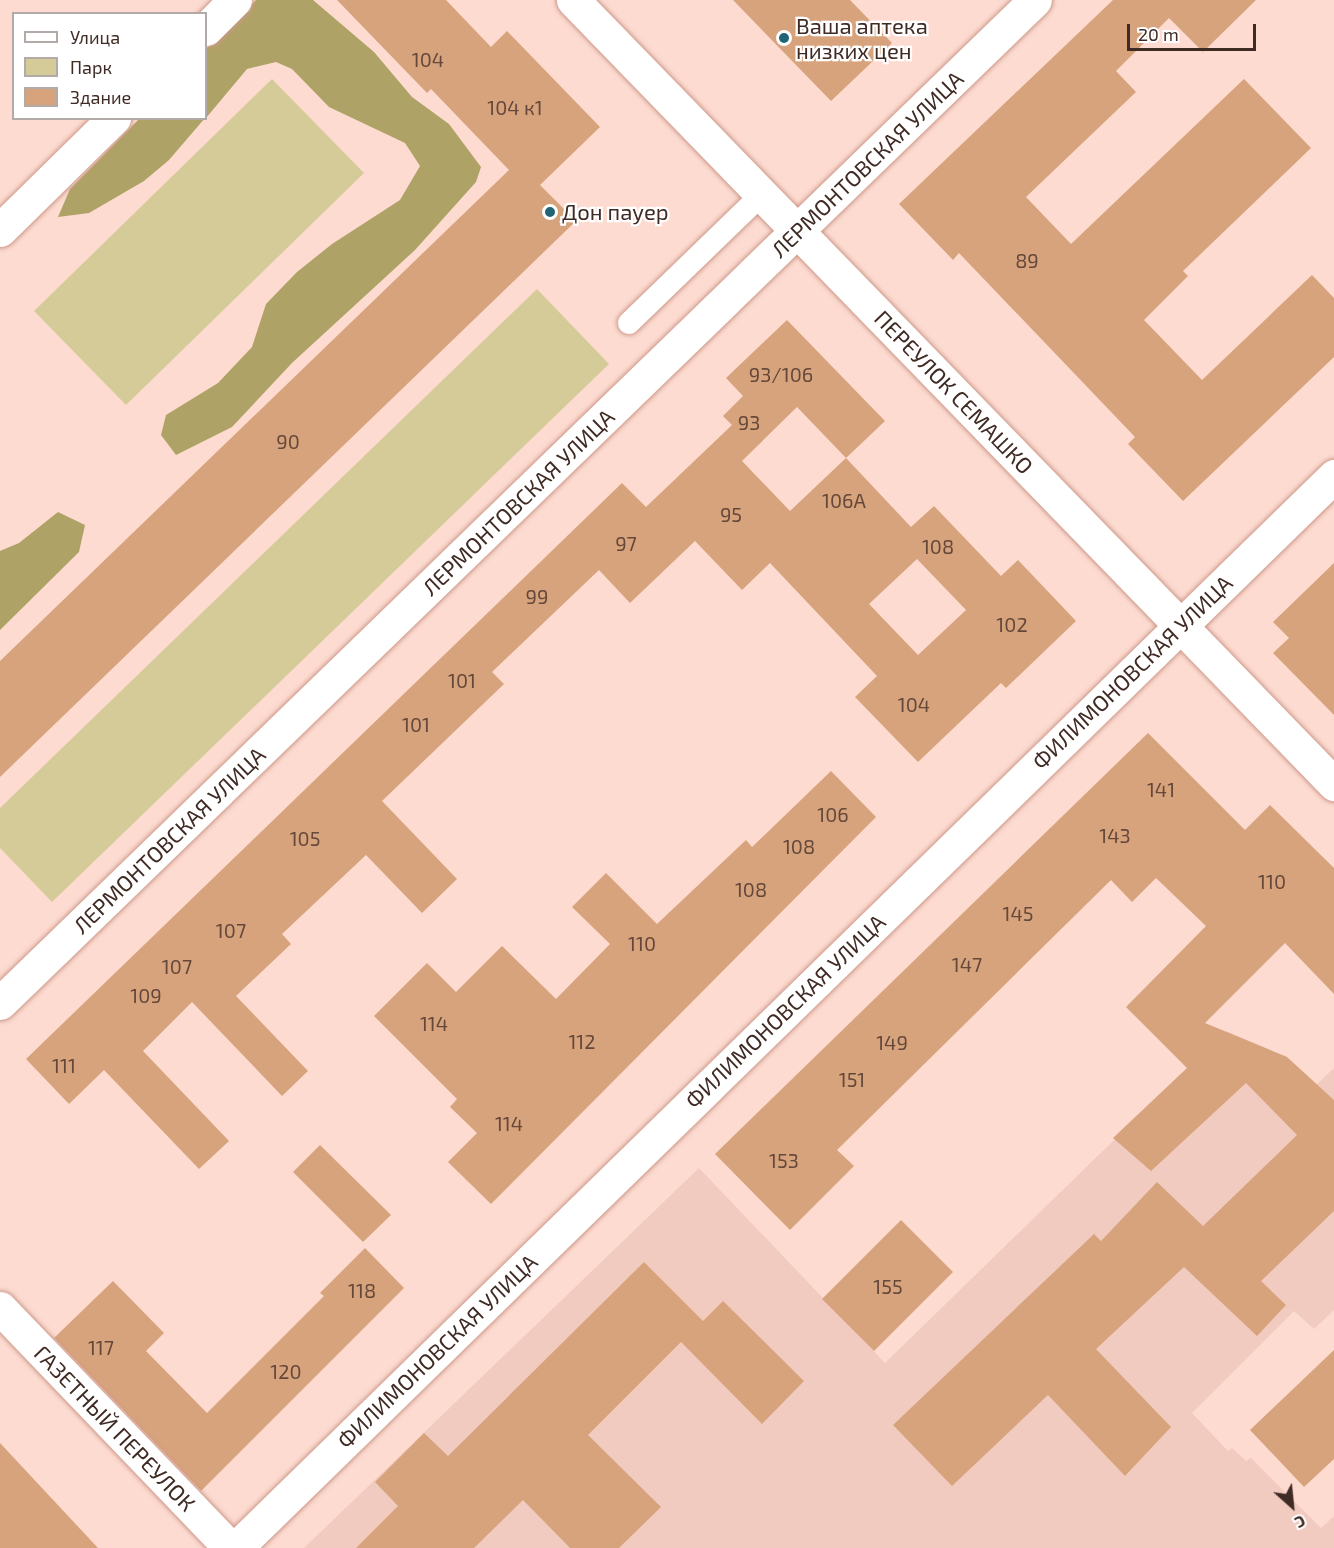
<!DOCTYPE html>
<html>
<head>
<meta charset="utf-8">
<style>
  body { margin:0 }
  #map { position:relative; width:1334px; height:1548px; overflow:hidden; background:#fddbd1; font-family:"Exo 2",sans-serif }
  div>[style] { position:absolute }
  .built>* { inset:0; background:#f1cbc0 }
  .green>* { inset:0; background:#d5cb98 }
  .forest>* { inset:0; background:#afa266 }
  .building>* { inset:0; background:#d7a37c }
  .roads { filter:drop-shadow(0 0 2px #cd9989) drop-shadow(0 0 2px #cd9989) }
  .service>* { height:22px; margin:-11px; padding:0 11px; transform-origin:11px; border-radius:11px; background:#fff }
  .minor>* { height:33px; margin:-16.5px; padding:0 16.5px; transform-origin:16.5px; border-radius:16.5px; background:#fff }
  .tertiary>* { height:33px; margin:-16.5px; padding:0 16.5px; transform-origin:16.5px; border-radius:16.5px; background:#fff }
  .dots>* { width:16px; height:16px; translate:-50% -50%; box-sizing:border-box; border:3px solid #fff; border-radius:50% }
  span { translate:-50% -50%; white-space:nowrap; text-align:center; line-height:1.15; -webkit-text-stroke:4.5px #fff; paint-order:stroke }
  .number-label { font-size:20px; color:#65483a }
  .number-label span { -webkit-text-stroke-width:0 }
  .poi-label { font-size:22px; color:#3f2a24 }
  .left { translate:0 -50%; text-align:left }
  .street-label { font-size:22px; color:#3f2a24 }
  .legend { position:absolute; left:12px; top:12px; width:195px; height:108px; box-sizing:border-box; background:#fff; border:2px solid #b2aaa7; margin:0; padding:8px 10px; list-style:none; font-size:18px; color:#3f2a24 }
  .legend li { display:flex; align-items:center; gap:12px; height:30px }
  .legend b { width:30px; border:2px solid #b2aaa7 }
  .north { position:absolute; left:1262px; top:1476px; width:60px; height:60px; -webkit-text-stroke:4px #fff; paint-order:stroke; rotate:153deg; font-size:16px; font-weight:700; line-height:24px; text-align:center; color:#3f2a24 }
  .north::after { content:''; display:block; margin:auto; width:21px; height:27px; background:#3f2a24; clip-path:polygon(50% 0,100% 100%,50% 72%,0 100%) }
  .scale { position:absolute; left:1127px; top:24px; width:129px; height:27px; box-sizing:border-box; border:3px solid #3f2a24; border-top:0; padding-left:8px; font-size:18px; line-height:21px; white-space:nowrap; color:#3f2a24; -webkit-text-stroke:4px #fff; paint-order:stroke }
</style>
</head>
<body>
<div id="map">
  <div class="built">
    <i style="clip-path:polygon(1226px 1031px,1287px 1057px,1316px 1085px,1334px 1068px,1334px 1310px,1314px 1329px,1294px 1311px,1192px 1413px,1228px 1451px,1232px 1448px,1246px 1461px,1251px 1458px,1321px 1528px,1334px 1516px,1334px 1548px,304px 1548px,699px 1168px,885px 1363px)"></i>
  </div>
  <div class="green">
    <i style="clip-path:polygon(272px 79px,364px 173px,126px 405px,34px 311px)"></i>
    <i style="clip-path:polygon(537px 289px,609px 364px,52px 902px,0 848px,0 808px)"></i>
  </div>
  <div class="forest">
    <i style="clip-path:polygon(256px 0,313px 0,374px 52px,412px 97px,449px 124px,481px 167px,476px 182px,415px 250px,292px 363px,232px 427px,176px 455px,161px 435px,166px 415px,218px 383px,252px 347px,266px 304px,297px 272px,332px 244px,400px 200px,420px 166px,405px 143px,329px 107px,292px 69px,276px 62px,247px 69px,206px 118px,206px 49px)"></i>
    <i style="clip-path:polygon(205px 118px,169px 160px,144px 181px,89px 213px,58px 217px,70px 189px,139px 119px)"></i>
    <i style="clip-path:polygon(58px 512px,85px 525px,79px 552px,0 630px,0 551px,19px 543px)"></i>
  </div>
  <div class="building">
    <i style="clip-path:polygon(337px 0,446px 0,491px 47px,507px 31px,600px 127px,540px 185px,576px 221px,0 777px,0 661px,509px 170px,431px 89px,427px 93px)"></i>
    <i style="clip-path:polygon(733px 0,850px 0,892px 43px,831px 101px)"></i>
    <i style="clip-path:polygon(1113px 0,1256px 0,1203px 52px,1169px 18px,1116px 71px,1136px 92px,1026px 197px,1071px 244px,1244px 79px,1311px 148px,1183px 271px,1188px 276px,1144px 320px,1202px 380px,1312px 275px,1334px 298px,1334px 357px,1183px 501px,1128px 444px,1135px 437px,959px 253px,953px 260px,899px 204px)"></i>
    <i style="clip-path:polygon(evenodd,787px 320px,885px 421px,846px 458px,911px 527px,934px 506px,1001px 576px,1018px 560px,1076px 621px,1006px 688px,1001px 683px,918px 762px,855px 697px,877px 676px,770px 563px,742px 590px,695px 541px,630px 603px,599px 570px,492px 672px,504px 684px,382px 801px,457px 879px,422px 913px,366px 855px,282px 934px,291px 944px,236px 996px,308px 1071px,282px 1096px,192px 1002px,143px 1051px,229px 1141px,199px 1169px,104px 1070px,69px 1104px,26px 1059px,622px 483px,646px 507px,732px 425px,723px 416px,743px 396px,726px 378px,787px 320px,797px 407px,846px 458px,790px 511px,742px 461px,797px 407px,787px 320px,917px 559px,966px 610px,918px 655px,869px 604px,917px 559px)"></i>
    <i style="clip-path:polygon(1334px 563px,1334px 715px,1273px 653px,1289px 638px,1273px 622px)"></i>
    <i style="clip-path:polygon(1148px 733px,1245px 830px,1270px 805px,1334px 868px,1334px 994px,1285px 943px,1205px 1023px,1287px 1057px,1334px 1100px,1334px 1211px,1261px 1281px,1286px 1305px,1257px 1336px,1184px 1267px,1096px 1349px,1171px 1427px,1125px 1476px,1048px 1395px,952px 1486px,893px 1425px,1094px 1234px,1101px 1241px,1157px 1182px,1203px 1226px,1297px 1135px,1246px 1083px,1151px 1171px,1113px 1138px,1187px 1068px,1126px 1007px,1206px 926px,1156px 878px,1132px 902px,1111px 880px,837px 1150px,854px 1166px,790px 1230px,715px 1154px)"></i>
    <i style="clip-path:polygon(831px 771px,876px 817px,491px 1204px,448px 1162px,477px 1133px,450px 1107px,457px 1099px,374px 1016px,427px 963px,456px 992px,502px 946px,556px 999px,610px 944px,572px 907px,606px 873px,657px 924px,746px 840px,752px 847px)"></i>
    <i style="clip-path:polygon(320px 1145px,391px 1215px,363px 1242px,293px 1172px)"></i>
    <i style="clip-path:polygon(901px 1220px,953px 1272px,874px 1351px,822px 1299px)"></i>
    <i style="clip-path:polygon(365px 1248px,404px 1288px,201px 1491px,54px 1338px,113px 1281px,164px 1333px,146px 1351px,207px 1413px,324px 1296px,320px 1293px)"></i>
    <i style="clip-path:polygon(644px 1262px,703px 1321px,723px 1301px,804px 1381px,762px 1424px,681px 1342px,588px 1435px,661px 1507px,619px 1548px,570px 1548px,523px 1500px,474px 1548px,356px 1548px,398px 1506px,375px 1482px,424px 1433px,448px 1456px)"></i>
    <i style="clip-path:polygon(1334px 1350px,1334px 1459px,1304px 1487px,1250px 1430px)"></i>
    <i style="clip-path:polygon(0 1443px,98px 1548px,0 1548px)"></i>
  </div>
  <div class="roads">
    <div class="service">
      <i style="left:629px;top:323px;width:184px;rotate:-44.1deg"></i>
    </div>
    <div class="minor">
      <i style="left:206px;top:29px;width:41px;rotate:-45deg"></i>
      <i style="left:0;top:230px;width:160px;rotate:-44.5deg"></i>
      <i style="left:0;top:1003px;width:1441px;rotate:-44.1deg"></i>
      <i style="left:0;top:1308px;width:332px;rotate:46.2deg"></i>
      <i style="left:236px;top:1548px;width:1535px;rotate:-44.31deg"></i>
    </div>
    <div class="tertiary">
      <i style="left:573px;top:0;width:1093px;rotate:45.85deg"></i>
    </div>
  </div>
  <div class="dots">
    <i style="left:784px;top:38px;background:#206476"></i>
    <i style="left:550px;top:212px;background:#206476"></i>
  </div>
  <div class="number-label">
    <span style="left:428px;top:59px">104</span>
    <span style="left:515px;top:107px">104 к1</span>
    <span style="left:1027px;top:260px">89</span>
    <span style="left:781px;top:374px">93/106</span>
    <span style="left:749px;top:422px">93</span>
    <span style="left:288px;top:441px">90</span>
    <span style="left:844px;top:500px">106А</span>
    <span style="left:731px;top:514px">95</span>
    <span style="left:626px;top:543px">97</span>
    <span style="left:938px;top:546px">108</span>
    <span style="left:537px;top:596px">99</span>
    <span style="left:1012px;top:624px">102</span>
    <span style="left:462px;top:680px">101</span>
    <span style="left:914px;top:704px">104</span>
    <span style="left:416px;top:724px">101</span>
    <span style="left:1161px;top:789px">141</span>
    <span style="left:833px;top:814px">106</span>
    <span style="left:1115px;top:835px">143</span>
    <span style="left:305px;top:838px">105</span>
    <span style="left:799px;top:846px">108</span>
    <span style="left:1272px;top:881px">110</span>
    <span style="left:751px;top:889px">108</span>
    <span style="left:1018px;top:913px">145</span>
    <span style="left:231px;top:930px">107</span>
    <span style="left:642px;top:943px">110</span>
    <span style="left:967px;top:964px">147</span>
    <span style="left:177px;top:966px">107</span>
    <span style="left:146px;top:995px">109</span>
    <span style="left:434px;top:1023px">114</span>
    <span style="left:582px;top:1041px">112</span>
    <span style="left:892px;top:1042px">149</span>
    <span style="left:64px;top:1065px">111</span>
    <span style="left:852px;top:1079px">151</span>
    <span style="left:509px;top:1123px">114</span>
    <span style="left:784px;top:1160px">153</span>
    <span style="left:888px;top:1286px">155</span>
    <span style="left:362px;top:1290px">118</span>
    <span style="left:101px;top:1347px">117</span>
    <span style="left:286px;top:1371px">120</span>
  </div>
  <div class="poi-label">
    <span class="left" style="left:796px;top:38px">Ваша аптека<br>низких цен</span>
    <span class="left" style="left:562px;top:212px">Дон пауер</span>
  </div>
  <div class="street-label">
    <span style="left:867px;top:164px;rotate:-44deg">ЛЕРМОНТОВСКАЯ УЛИЦА</span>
    <span style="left:954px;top:392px;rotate:46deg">ПЕРЕУЛОК СЕМАШКО</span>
    <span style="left:518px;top:502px;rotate:-44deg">ЛЕРМОНТОВСКАЯ УЛИЦА</span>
    <span style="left:1132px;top:672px;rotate:-44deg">ФИЛИМОНОВСКАЯ УЛИЦА</span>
    <span style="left:169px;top:840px;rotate:-44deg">ЛЕРМОНТОВСКАЯ УЛИЦА</span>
    <span style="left:785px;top:1011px;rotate:-44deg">ФИЛИМОНОВСКАЯ УЛИЦА</span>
    <span style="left:437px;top:1351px;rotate:-44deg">ФИЛИМОНОВСКАЯ УЛИЦА</span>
    <span style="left:115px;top:1428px;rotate:46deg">ГАЗЕТНЫЙ ПЕРЕУЛОК</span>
  </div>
  <ul class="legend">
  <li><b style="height:8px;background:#fff"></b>Улица</li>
  <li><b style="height:16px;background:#d5cb98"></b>Парк</li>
  <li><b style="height:16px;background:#d7a37c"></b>Здание</li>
  </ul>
  <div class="north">С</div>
  <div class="scale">20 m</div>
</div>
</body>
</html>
